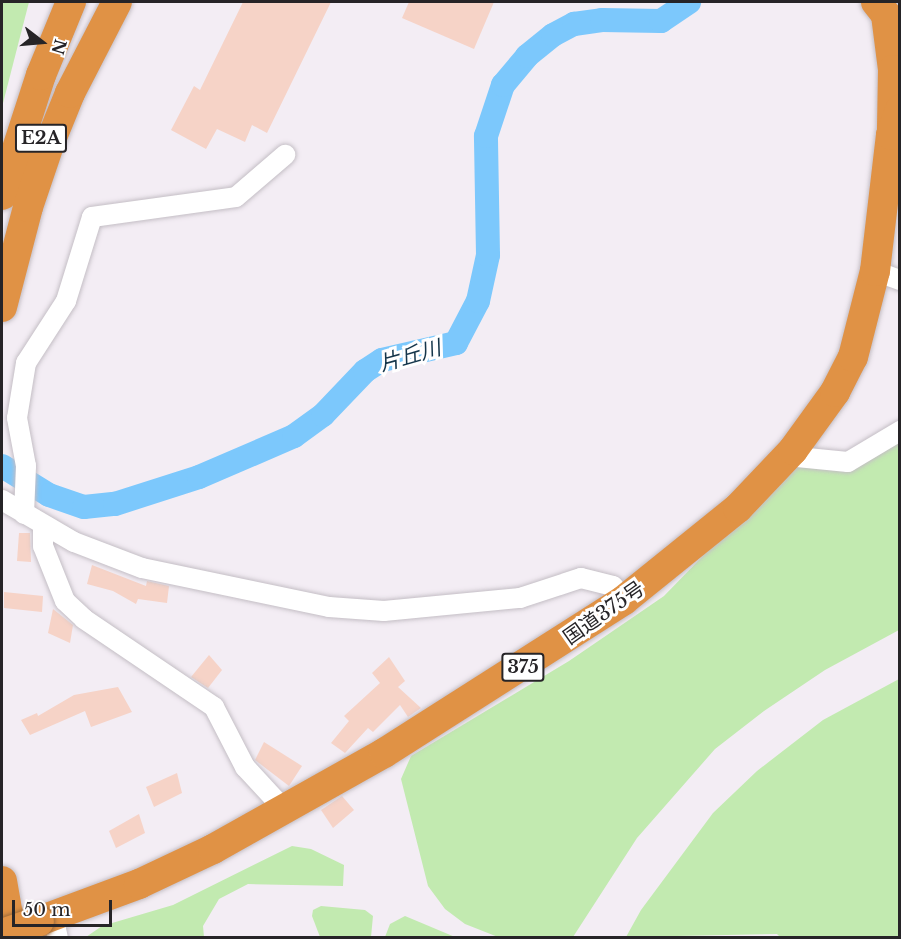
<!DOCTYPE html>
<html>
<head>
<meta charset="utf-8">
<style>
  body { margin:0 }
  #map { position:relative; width:901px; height:939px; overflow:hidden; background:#f3edf4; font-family:"Libre Baskerville","Noto Sans JP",serif }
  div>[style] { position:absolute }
  .green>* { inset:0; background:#c2eab0 }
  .river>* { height:24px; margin:-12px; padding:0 12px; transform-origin:12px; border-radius:12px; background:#7cc8fc }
  .building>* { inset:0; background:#f6d3c7 }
  .roads { filter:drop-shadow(0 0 2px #c4bec5) drop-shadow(0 0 2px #c4bec5) }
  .minor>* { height:20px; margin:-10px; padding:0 10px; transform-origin:10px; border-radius:10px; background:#fff }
  .highway>* { height:30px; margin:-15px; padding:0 15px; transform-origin:15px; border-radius:15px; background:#e09245 }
  .bridges { filter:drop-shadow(0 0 2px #9f6c3a) drop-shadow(0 0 2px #9f6c3a) }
  .highway-bridge>* { height:30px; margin:-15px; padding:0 15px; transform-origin:15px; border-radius:15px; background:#e09245 }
  span { translate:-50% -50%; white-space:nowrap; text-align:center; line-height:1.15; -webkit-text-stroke:6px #fff; paint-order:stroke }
  .shield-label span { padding:2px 4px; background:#fff; border:2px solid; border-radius:4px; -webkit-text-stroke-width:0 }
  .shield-label { font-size:18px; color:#262427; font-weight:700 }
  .street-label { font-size:20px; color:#262427 }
  .water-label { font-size:21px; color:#15364b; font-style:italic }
  .frame { position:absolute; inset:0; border:3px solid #262427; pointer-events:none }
  .north { position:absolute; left:12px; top:12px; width:60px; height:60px; -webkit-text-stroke:4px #fff; paint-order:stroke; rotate:106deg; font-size:16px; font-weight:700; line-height:24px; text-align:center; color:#262427 }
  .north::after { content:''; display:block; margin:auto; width:21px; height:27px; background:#262427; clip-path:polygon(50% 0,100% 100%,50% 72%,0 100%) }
  .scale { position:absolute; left:12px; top:900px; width:100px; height:27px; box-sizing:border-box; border:3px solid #262427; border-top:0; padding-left:8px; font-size:18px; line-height:21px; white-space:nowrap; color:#262427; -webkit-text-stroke:4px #fff; paint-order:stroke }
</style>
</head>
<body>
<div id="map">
  <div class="green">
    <i style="clip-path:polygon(2px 2px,29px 2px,2px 107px)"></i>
    <i style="clip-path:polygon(899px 437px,899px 630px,825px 670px,764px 711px,715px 749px,637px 838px,573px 937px,498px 937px,465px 924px,445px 909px,428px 886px,401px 779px,411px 756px,569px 661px,664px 596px,796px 460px,844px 466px)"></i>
    <i style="clip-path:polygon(899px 679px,899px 937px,781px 938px,777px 934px,626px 937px,641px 910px,713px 813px,757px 771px,823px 720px)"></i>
    <i style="clip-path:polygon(292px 846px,311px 849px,344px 865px,343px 886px,248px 884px,219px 899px,203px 926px,204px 937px,86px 937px,102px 926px,173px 905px)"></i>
    <i style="clip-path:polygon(321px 906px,365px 910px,373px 916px,371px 937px,320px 937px,312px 916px,313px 910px)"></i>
    <i style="clip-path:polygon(405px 916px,455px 937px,385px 937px,390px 924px)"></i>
  </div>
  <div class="river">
    <i style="left:2px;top:466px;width:55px;rotate:31.7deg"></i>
    <i style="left:49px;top:495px;width:37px;rotate:19deg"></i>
    <i style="left:84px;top:507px;width:31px;rotate:-6deg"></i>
    <i style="left:115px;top:504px;width:88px;rotate:-17.8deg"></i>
    <i style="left:199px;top:477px;width:103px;rotate:-23.3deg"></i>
    <i style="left:294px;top:436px;width:36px;rotate:-36deg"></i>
    <i style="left:323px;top:415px;width:61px;rotate:-46.3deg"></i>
    <i style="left:365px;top:371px;width:20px;rotate:-33deg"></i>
    <i style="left:382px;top:360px;width:76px;rotate:-12.9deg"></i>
    <i style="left:456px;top:343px;width:47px;rotate:-62.4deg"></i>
    <i style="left:478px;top:301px;width:47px;rotate:-77.7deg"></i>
    <i style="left:488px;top:255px;width:119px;rotate:-91deg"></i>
    <i style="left:486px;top:136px;width:54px;rotate:-71.6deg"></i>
    <i style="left:503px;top:85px;width:38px;rotate:-50deg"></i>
    <i style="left:527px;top:56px;width:33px;rotate:-39deg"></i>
    <i style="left:553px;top:35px;width:24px;rotate:-28deg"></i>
    <i style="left:574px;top:24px;width:28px;rotate:-8deg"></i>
    <i style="left:602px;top:20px;width:59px;rotate:1deg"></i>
    <i style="left:661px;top:21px;width:34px;rotate:-34deg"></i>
  </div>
  <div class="building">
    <i style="clip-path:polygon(243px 2px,331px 2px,267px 133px,252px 125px,245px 142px,217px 129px,206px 149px,171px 130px,194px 86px,200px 90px)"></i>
    <i style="clip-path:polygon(409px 2px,494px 2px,474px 49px,402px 18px)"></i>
    <i style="clip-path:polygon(19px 533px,30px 533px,31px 562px,17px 561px)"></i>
    <i style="clip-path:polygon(92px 565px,146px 586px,147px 581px,169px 586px,167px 603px,138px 599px,136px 604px,113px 591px,87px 584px)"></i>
    <i style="clip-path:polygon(4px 592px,43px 596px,42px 612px,4px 608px)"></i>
    <i style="clip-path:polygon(53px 609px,73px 625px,70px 643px,48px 633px)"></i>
    <i style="clip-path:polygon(209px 655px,222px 670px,208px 688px,191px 677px)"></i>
    <i style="clip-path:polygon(389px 657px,405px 681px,398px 687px,421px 708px,408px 717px,400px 705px,373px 732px,368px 728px,345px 753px,331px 743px,349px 721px,344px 716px,380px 683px,372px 673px)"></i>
    <i style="clip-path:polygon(118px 687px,132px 712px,91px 727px,85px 711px,30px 735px,21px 720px,37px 713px,38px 716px,74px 695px)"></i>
    <i style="clip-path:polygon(264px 742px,302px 766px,289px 786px,255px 760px)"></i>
    <i style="clip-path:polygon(177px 773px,182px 793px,154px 807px,146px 787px)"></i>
    <i style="clip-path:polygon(342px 796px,354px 810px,333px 828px,321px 810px)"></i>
    <i style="clip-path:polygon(139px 814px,145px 833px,116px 848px,109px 831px)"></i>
  </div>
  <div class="roads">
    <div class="minor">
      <i style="left:875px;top:271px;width:27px;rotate:20deg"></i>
      <i style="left:787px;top:456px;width:61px;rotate:5.6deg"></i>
      <i style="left:848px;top:462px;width:61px;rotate:-30.8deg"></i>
      <i style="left:2px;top:500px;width:83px;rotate:30.3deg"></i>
      <i style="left:74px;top:542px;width:73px;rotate:20.9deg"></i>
      <i style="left:142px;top:568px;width:191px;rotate:11.8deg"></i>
      <i style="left:329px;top:607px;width:55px;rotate:4.2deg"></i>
      <i style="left:384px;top:611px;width:137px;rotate:-5.5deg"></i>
      <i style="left:520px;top:598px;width:64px;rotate:-18.2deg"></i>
      <i style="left:581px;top:578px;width:33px;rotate:14deg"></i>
      <i style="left:613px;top:586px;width:18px;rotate:52deg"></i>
      <i style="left:24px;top:514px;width:48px;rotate:-87.6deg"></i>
      <i style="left:26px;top:466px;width:49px;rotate:-100.6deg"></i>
      <i style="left:17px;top:418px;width:56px;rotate:-80.7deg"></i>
      <i style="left:26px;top:363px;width:74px;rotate:-57.2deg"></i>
      <i style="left:66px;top:301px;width:88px;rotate:-72.8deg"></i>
      <i style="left:92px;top:217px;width:145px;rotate:-7.9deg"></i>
      <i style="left:236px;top:197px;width:65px;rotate:-40.6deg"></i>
      <i style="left:43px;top:527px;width:19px;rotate:90deg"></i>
      <i style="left:43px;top:546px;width:59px;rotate:68.2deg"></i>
      <i style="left:65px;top:601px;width:26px;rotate:43deg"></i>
      <i style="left:84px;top:619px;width:157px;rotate:34.1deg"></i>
      <i style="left:214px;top:707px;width:68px;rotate:62.7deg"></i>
      <i style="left:245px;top:767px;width:56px;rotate:47.2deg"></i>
      <i style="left:53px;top:915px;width:24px;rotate:78deg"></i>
    </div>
    <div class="highway">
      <i style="left:876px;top:2px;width:16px;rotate:52deg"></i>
      <i style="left:886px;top:15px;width:55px;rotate:82.7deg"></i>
      <i style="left:893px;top:70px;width:59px;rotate:91deg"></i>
      <i style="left:2px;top:195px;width:126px;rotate:-72deg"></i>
      <i style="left:41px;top:75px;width:79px;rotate:-67.7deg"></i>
      <i style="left:2px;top:307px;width:103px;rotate:-75.4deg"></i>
      <i style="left:28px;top:207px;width:65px;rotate:-71.3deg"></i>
      <i style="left:49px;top:145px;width:56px;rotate:-68deg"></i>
      <i style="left:70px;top:93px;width:102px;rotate:-62.7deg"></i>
      <i style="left:2px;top:881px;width:58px;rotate:80deg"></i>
      <i style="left:39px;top:921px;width:107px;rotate:-20.3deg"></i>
      <i style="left:139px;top:884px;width:82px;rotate:-25.3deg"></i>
      <i style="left:213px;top:849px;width:196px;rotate:-29.3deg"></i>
      <i style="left:384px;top:753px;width:285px;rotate:-32.5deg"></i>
      <i style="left:624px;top:600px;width:146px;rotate:-38.9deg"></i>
      <i style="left:738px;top:508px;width:80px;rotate:-46.5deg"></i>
      <i style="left:793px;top:450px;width:72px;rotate:-54.1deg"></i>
      <i style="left:835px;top:392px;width:39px;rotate:-63deg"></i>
      <i style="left:853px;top:357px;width:89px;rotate:-75.7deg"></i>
      <i style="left:875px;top:271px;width:137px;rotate:-83.3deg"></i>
      <i style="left:891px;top:135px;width:27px;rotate:-70deg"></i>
    </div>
  </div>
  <div class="bridges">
    <div class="highway-bridge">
      <i style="left:2px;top:934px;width:39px;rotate:-19deg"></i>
    </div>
  </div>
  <div class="shield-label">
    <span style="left:41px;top:138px">E2A</span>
    <span style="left:523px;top:667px">375</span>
  </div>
  <div class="street-label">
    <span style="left:604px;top:613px;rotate:-35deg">国道375号</span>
  </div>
  <div class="water-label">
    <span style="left:410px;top:356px;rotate:-16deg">片丘川</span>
  </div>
  <div class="frame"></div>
  <div class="north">N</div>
  <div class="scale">50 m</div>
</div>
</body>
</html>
